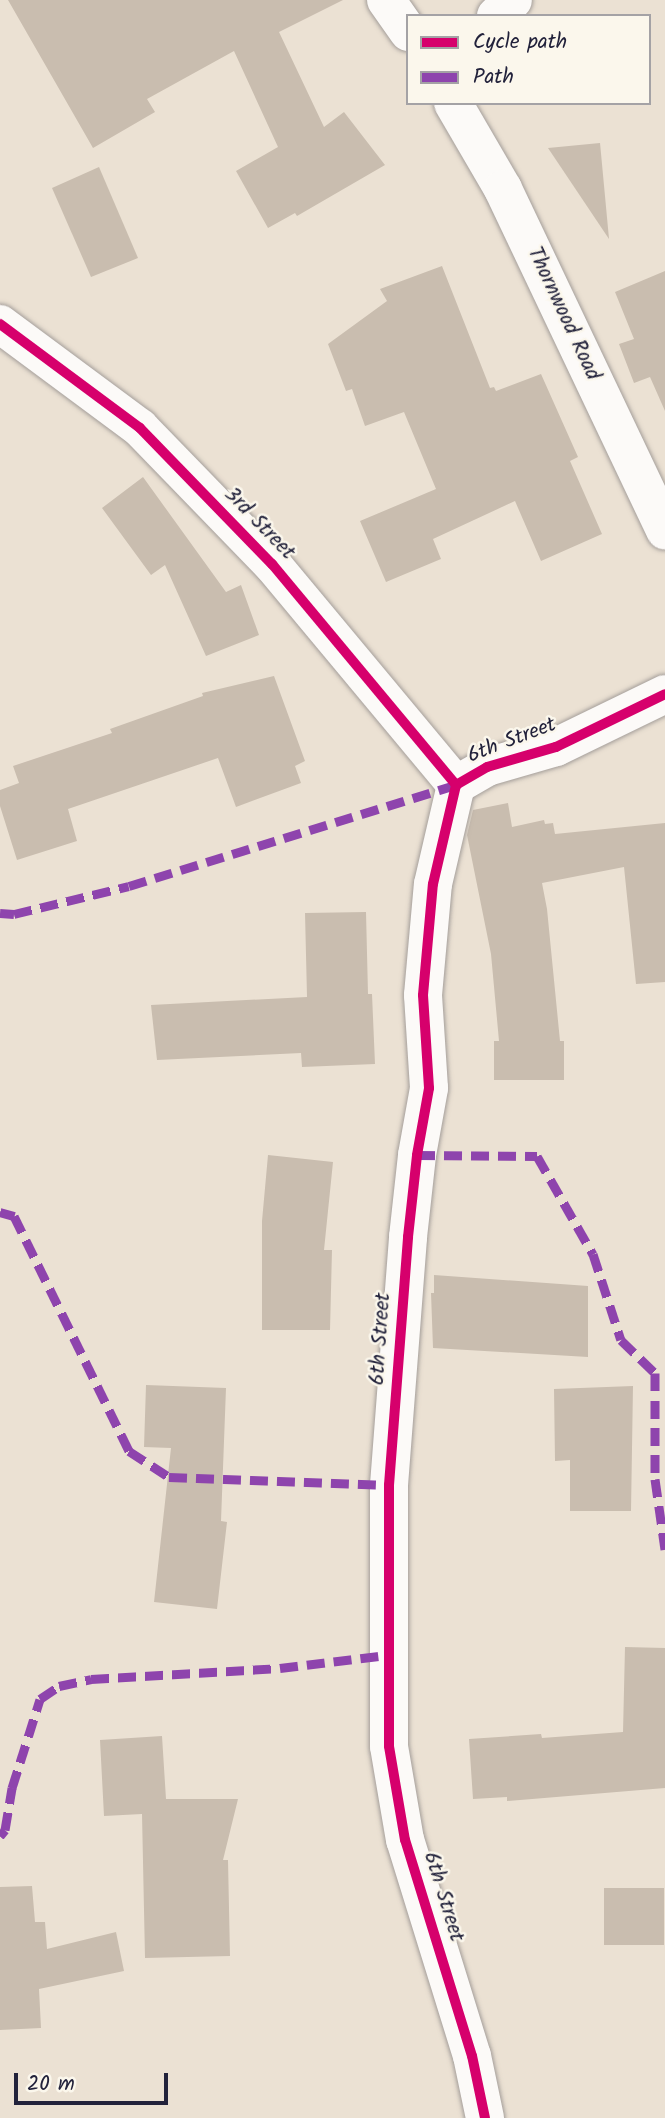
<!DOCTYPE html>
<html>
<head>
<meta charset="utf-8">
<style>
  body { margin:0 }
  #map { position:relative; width:665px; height:2118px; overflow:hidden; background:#ebe1d3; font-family:Kalam,sans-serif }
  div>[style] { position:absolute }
  .building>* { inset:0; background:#c9bdaf }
  .roads { filter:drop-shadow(0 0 2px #a49e9a) drop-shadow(0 0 2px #a49e9a) }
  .minor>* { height:38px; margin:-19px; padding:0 19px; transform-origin:19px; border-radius:19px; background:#fcfaf8 }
  .tertiary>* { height:38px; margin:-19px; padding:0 19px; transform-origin:19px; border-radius:19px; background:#fcfaf8 }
  .quiet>* { height:9px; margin-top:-4.5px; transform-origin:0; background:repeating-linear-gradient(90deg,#8e44ad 0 18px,transparent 0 27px) }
  .cycleway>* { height:10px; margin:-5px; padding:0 5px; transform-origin:5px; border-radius:5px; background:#d6006c }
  span { translate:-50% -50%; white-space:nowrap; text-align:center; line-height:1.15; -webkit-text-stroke:5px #fbf7ec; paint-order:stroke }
  .street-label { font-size:21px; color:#22223b }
  .legend { position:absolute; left:406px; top:14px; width:245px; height:91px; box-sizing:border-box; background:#fbf7ec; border:2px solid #a4a2a5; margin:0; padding:9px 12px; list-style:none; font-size:21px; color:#22223b }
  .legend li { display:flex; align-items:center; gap:14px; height:35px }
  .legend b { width:35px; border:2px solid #a4a2a5 }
  .scale { position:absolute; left:14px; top:2073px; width:154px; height:32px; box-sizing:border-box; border:4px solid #22223b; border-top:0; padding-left:9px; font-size:21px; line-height:24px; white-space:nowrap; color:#22223b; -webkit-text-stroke:5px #fbf7ec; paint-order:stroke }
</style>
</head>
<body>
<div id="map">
  <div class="building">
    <i style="clip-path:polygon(8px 0,343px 0,279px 32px,324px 127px,344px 112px,385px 165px,297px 216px,295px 213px,268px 228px,236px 171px,278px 147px,234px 51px,147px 99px,155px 112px,93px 148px)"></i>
    <i style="clip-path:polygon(600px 143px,609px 239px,548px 148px)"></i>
    <i style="clip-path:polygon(99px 167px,138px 258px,91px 277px,52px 188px)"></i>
    <i style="clip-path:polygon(442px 266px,490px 388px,494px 387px,496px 391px,541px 374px,578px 457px,570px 461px,602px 534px,541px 561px,515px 501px,433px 539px,441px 559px,386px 582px,360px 521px,436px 489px,404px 412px,365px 426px,352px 389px,346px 391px,328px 344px,387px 301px,380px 289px)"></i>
    <i style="clip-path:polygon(665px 271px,665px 411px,650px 377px,634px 383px,619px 344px,634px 339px,615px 292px)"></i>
    <i style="clip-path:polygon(143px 477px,226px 592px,241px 585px,259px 635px,206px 656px,165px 565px,151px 575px,102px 508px)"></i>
    <i style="clip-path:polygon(274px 676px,305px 761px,295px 766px,301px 783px,236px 807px,218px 758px,68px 809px,77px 841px,17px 860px,0 806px,0 790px,19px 783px,13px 766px,112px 733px,110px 729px,203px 696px,202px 693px)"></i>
    <i style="clip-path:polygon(508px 803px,512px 827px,544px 820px,545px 824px,553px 823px,555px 834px,665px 823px,665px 982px,636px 984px,624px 867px,542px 883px,547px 909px,560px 1041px,564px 1041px,564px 1080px,494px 1080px,494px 1041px,499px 1041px,491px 954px,467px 835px,473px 810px)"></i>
    <i style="clip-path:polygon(366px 912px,368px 994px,372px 994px,375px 1064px,302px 1067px,301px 1053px,157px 1060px,151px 1005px,307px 997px,305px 913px)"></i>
    <i style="clip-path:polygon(268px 1155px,333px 1162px,324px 1250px,332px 1250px,330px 1330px,262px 1330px,262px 1221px)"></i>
    <i style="clip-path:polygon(434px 1275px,588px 1286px,588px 1357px,433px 1348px,431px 1293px,434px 1293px)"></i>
    <i style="clip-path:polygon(146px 1385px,226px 1388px,221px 1521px,227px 1522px,217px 1609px,154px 1602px,171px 1448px,144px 1447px)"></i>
    <i style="clip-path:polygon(633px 1386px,631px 1511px,570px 1511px,570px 1460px,555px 1461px,554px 1389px)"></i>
    <i style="clip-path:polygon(625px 1647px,665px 1648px,665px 1788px,507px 1801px,507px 1797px,473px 1799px,469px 1739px,541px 1734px,542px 1738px,623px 1732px)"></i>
    <i style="clip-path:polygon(162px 1736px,166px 1799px,238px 1799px,223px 1860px,228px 1860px,230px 1956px,145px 1958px,142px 1814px,104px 1816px,100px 1740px)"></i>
    <i style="clip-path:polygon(32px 1886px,35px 1922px,45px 1922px,47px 1949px,116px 1932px,124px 1971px,39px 1989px,41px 2028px,0 2030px,0 1887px)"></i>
    <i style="clip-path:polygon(604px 1888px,664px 1888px,664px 1945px,604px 1945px)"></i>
  </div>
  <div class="roads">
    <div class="minor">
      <i style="left:496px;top:16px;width:23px;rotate:-43deg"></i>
      <i style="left:0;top:324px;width:174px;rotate:36.6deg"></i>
      <i style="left:140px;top:428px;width:190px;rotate:45.9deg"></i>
      <i style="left:272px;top:564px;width:288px;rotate:50.2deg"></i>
      <i style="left:485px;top:2118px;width:63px;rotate:-101.8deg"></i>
      <i style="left:472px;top:2056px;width:226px;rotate:-107.2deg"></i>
      <i style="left:405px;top:1840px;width:95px;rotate:-99.7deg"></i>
      <i style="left:389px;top:1746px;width:261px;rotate:-90deg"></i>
      <i style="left:389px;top:1485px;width:249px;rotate:-85.6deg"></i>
      <i style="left:408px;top:1237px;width:82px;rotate:-83.7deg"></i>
      <i style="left:417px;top:1155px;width:68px;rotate:-79.8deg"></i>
      <i style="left:429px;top:1088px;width:93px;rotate:-93.7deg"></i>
      <i style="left:423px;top:995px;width:111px;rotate:-84.9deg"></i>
      <i style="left:433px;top:884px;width:102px;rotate:-76.9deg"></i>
      <i style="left:456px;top:785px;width:36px;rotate:-30deg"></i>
      <i style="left:487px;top:767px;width:72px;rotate:-16.2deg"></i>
      <i style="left:556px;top:747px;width:121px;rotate:-25.9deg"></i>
    </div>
    <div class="tertiary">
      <i style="left:386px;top:0;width:39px;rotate:55deg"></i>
      <i style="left:453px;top:103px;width:99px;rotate:59.8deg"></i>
      <i style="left:503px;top:189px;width:378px;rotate:64.6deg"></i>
    </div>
  </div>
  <div class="quiet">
    <i style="left:0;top:913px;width:14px;rotate:4deg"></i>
    <i style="left:14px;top:914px;width:118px;rotate:-13.7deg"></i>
    <i style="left:129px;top:886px;width:342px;rotate:-17.2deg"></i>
    <i style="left:417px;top:1155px;width:120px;rotate:0.5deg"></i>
    <i style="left:537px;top:1156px;width:113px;rotate:60.3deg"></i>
    <i style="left:593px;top:1254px;width:90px;rotate:72deg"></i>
    <i style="left:621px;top:1340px;width:47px;rotate:44.1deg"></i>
    <i style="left:655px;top:1373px;width:106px;rotate:90deg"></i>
    <i style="left:655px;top:1479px;width:71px;rotate:81.9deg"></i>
    <i style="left:0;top:1212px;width:15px;rotate:16deg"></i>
    <i style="left:14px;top:1216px;width:262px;rotate:63.9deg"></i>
    <i style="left:129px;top:1451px;width:48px;rotate:33deg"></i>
    <i style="left:169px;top:1477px;width:220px;rotate:2.1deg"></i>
    <i style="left:0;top:1836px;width:8px;rotate:-50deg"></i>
    <i style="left:5px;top:1830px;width:43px;rotate:-80.5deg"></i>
    <i style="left:12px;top:1788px;width:93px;rotate:-72.5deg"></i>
    <i style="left:40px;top:1699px;width:23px;rotate:-34deg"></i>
    <i style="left:59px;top:1686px;width:33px;rotate:-12deg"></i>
    <i style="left:91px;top:1679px;width:189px;rotate:-3.3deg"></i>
    <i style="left:280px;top:1668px;width:108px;rotate:-6.9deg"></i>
  </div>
  <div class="cycleway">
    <i style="left:0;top:324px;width:174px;rotate:36.6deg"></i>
    <i style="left:140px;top:428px;width:190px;rotate:45.9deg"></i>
    <i style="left:272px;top:564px;width:288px;rotate:50.2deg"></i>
    <i style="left:485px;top:2118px;width:63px;rotate:-101.8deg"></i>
    <i style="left:472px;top:2056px;width:226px;rotate:-107.2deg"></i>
    <i style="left:405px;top:1840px;width:95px;rotate:-99.7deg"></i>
    <i style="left:389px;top:1746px;width:261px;rotate:-90deg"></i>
    <i style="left:389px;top:1485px;width:249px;rotate:-85.6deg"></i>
    <i style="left:408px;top:1237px;width:82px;rotate:-83.7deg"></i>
    <i style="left:417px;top:1155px;width:68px;rotate:-79.8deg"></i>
    <i style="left:429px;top:1088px;width:93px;rotate:-93.7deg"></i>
    <i style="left:423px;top:995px;width:111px;rotate:-84.9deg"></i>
    <i style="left:433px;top:884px;width:102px;rotate:-76.9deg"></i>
    <i style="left:456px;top:785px;width:36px;rotate:-30deg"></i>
    <i style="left:487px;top:767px;width:72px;rotate:-16.2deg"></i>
    <i style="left:556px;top:747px;width:121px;rotate:-25.9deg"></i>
  </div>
  <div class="street-label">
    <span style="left:563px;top:314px;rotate:65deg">Thornwood Road</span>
    <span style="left:259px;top:524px;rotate:46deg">3rd Street</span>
    <span style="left:512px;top:741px;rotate:-21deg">6th Street</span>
    <span style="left:381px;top:1339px;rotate:-86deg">6th Street</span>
    <span style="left:443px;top:1897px;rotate:73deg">6th Street</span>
  </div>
  <ul class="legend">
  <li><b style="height:9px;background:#d6006c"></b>Cycle path</li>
  <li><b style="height:9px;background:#8e44ad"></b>Path</li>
  </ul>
  <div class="scale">20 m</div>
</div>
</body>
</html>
